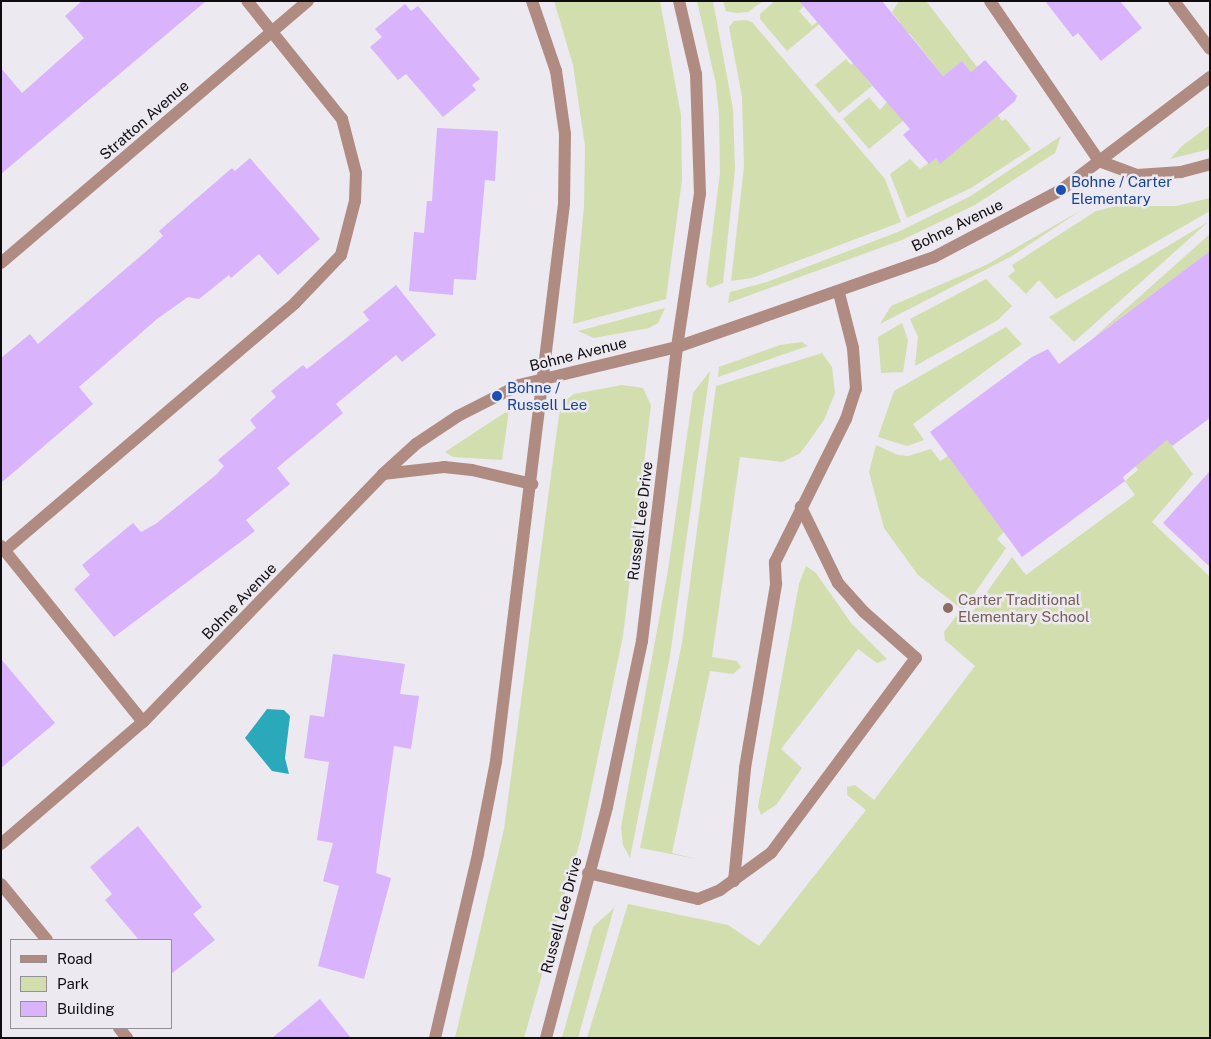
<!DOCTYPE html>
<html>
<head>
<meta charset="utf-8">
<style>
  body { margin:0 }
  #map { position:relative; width:1211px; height:1039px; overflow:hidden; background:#ece9f0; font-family:"Public Sans",sans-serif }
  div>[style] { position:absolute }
  .green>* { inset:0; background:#d2deae }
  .water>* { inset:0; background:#2aa9bb }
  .building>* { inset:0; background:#d9b3fc }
  .service>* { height:12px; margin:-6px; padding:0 6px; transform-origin:6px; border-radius:6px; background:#b08b81 }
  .minor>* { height:12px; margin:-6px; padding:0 6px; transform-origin:6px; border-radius:6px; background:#b08b81 }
  .dots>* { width:14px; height:14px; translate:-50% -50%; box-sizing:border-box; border:2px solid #ece9f0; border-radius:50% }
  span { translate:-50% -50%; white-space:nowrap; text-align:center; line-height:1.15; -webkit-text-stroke:5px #ece9f0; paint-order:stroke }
  .street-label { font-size:15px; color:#0f0d10 }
  .transit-label { font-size:15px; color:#164399 }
  .left { translate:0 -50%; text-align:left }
  .education-label { font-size:15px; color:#785e54 }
  .frame { position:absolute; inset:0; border:2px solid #0f0d10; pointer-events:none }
  .legend { position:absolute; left:10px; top:939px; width:162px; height:90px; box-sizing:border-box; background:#ece9f0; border:1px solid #949196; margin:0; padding:6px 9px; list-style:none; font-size:15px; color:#0f0d10 }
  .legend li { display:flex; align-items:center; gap:10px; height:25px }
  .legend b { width:25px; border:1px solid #949196 }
</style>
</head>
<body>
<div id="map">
  <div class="green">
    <i style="clip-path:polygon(554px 1px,660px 1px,681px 115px,682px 180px,666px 299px,573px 324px,584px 206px,585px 146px,573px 65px)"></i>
    <i style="clip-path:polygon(697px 1px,713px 1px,733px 109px,735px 169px,723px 283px,710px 288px,706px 284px,720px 173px,719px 115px,716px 84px)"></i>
    <i style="clip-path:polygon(723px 1px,763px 1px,748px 12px,736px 13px,726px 11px)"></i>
    <i style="clip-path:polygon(775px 1px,800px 1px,804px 6px,799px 11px,812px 26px,821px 19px,823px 21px,787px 51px,760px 19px,760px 14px)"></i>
    <i style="clip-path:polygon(899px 1px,926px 1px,977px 67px,971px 72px,962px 61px,943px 76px,909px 33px,868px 67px,870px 70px,864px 76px,872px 86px,839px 113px,815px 85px,846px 59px,851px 65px,900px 22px,892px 12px)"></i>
    <i style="clip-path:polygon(746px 20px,752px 22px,885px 179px,901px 222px,752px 278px,731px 281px,744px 167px,742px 97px,729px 27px,734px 21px)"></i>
    <i style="clip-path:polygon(869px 97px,880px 110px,891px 97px,909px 116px,869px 149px,843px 119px)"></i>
    <i style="clip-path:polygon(996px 113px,1002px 121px,1006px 119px,1031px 149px,971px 188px,907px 218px,890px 174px,910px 159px,920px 169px,936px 158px,940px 163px)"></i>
    <i style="clip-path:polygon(1210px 125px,1210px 149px,1170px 159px,1182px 146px)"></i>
    <i style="clip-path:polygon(1061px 136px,1055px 153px,975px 205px,902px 240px,728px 303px,730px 292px,767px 282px,898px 232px,969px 197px)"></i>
    <i style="clip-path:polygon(1210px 198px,1210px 211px,1056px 299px,1039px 280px,1026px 294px,1008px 276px,1015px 271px,1012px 265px,1096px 211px,1116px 206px,1176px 206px)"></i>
    <i style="clip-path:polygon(1083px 209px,1012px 256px,880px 324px,891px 306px,986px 265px)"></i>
    <i style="clip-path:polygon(1208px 222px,1074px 342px,1049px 317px)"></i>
    <i style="clip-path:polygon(1210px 234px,1210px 251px,1092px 339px)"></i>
    <i style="clip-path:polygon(986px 279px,1012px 306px,998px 320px,915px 366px,918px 337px,910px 319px)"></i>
    <i style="clip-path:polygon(665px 308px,658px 323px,649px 328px,594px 338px,578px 331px)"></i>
    <i style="clip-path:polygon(902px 323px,908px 340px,903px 372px,881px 373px,878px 337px)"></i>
    <i style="clip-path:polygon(1006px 327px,1022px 344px,913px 424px,924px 440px,907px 446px,878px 437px,894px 391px)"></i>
    <i style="clip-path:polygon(802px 342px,808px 346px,718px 377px,719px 367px,780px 345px)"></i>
    <i style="clip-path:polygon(822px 353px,832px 367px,835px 393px,824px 420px,807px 444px,799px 454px,782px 462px,740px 457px,712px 657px,737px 661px,741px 667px,733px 674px,710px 671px,672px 853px,697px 859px,640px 848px,682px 643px,716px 386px)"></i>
    <i style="clip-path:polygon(710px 371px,670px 656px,630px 858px,623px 845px,621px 827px,668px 570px,693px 393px)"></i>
    <i style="clip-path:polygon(622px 385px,643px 388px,651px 405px,623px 636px,581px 838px,524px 1038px,455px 1038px,504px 829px,559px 415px,563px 402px,574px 394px)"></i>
    <i style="clip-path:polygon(509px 410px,502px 460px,453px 457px,445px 452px)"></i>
    <i style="clip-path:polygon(1159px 429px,1193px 474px,1152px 522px,1210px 577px,1210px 1038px,587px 1038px,628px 904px,728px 925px,759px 946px,866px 810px,847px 795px,847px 787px,855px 785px,874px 800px,975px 666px,945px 640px,944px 632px,957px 615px,966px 621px,1012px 557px,1026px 575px,1135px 495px,1125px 481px,1138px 470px,1126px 454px)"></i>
    <i style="clip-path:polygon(876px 445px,898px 455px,908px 456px,931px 449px,940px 461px,948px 456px,1004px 532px,997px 539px,1006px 548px,963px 610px,918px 575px,884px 528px,869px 472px)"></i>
    <i style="clip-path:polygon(806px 566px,816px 573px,851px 623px,887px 659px,877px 663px,858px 649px,781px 749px,802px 768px,776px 805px,761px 815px,758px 807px,799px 584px)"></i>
    <i style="clip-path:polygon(614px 908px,578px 1038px,562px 1038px,593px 927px)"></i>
  </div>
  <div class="water">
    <i style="clip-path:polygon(267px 709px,284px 710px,290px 716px,285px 758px,289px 774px,272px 771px,245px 738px)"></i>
  </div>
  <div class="building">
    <i style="clip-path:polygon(82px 1px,206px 1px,1px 174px,1px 68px,22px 93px,84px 38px,65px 16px)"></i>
    <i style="clip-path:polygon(799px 1px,882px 1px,943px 76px,962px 61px,971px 72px,985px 60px,1017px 96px,1015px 101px,940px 164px,936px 158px,929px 164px,903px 135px,910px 129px)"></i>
    <i style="clip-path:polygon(1045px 1px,1120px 1px,1142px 28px,1101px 61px,1078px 33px,1073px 37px)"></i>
    <i style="clip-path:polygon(405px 4px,411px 11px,418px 6px,480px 79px,472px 85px,476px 90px,443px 117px,406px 74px,398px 80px,370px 47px,382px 37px,375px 29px)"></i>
    <i style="clip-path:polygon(437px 128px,498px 131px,495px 181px,485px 180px,476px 280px,454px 279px,453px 295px,409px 291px,414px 232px,424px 233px,427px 201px,432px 201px)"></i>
    <i style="clip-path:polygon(250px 158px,320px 239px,278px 275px,259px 254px,231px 278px,229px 275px,199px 299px,188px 297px,157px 319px,79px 387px,93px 404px,1px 483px,1px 358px,30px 334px,38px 344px,150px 248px,163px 236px,159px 231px,232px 168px,235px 171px)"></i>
    <i style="clip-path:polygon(1210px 251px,1210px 418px,1172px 446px,1167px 440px,1123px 477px,1125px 481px,1022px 557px,930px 432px,1032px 357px,1048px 349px,1059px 364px)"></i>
    <i style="clip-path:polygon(396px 285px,436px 335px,402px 362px,396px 355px,336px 404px,343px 413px,277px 468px,290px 484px,246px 520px,255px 531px,114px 637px,74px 589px,90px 575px,82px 565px,133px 523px,141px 532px,157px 523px,217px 474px,224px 466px,218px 460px,256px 428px,250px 420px,276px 397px,271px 391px,303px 365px,307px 369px,369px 320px,363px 312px)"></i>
    <i style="clip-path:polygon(1210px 471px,1210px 567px,1163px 523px)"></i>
    <i style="clip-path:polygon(333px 654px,405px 664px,400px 694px,419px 696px,411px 749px,394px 746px,376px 873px,391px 878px,364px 979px,318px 966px,339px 886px,323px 881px,333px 843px,317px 840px,329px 762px,304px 758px,310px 715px,324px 717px)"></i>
    <i style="clip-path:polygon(1px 659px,55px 723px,1px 768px)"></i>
    <i style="clip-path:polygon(138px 826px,202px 907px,193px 914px,215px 940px,171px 974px,171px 940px,139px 940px,105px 900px,112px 894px,90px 867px)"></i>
    <i style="clip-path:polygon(320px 999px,351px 1038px,272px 1038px)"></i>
  </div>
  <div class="service">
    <i style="left:990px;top:1px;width:194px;rotate:55.7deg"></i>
    <i style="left:1099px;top:161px;width:40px;rotate:20.2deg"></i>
    <i style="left:1137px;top:175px;width:44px;rotate:-3.9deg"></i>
    <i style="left:1181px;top:172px;width:30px;rotate:-15deg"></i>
    <i style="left:1px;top:546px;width:226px;rotate:51.1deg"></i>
    <i style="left:5px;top:550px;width:381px;rotate:-40.4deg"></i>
    <i style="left:295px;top:303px;width:66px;rotate:-46.2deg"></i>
    <i style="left:341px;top:255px;width:56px;rotate:-75.5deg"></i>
    <i style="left:355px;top:201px;width:28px;rotate:-88deg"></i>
    <i style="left:356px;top:173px;width:56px;rotate:-104.5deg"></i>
    <i style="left:342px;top:119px;width:151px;rotate:-128.8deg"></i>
    <i style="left:588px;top:873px;width:113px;rotate:13.3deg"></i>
    <i style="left:698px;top:899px;width:24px;rotate:-22deg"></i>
    <i style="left:720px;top:890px;width:63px;rotate:-36deg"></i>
    <i style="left:771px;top:853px;width:243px;rotate:-53.4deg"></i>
    <i style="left:916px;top:658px;width:69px;rotate:-138.5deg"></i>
    <i style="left:864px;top:612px;width:39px;rotate:-132deg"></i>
    <i style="left:838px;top:583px;width:85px;rotate:-116deg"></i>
    <i style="left:734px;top:881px;width:114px;rotate:-84.4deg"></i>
    <i style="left:745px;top:768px;width:187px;rotate:-80.4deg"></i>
    <i style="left:776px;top:584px;width:22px;rotate:-93deg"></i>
    <i style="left:775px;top:562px;width:160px;rotate:-63.6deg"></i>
    <i style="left:846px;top:419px;width:32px;rotate:-72deg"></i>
    <i style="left:856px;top:389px;width:41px;rotate:-94.2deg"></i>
    <i style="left:853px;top:348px;width:57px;rotate:-104.3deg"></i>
  </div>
  <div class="minor">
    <i style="left:1174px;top:1px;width:60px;rotate:53.1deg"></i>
    <i style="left:1px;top:263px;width:404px;rotate:-40.5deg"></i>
    <i style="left:383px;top:474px;width:61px;rotate:-6.5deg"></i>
    <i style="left:444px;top:467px;width:28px;rotate:6deg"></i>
    <i style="left:472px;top:470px;width:62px;rotate:13.1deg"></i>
    <i style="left:1px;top:844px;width:187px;rotate:-40.7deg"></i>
    <i style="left:143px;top:722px;width:345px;rotate:-45.9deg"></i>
    <i style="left:383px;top:474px;width:45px;rotate:-42.3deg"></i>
    <i style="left:416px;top:444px;width:50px;rotate:-33.7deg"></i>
    <i style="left:458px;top:416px;width:68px;rotate:-26.9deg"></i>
    <i style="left:519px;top:385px;width:163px;rotate:-13.5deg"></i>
    <i style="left:677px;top:347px;width:272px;rotate:-19.3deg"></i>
    <i style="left:934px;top:257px;width:144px;rotate:-27.8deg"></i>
    <i style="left:1061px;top:190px;width:187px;rotate:-37.2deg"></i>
    <i style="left:1px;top:884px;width:72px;rotate:50.6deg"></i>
    <i style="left:119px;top:1028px;width:13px;rotate:51deg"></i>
    <i style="left:435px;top:1038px;width:189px;rotate:-76.8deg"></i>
    <i style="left:478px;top:854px;width:95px;rotate:-79deg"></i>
    <i style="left:496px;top:761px;width:561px;rotate:-83.04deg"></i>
    <i style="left:564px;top:204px;width:70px;rotate:-89.2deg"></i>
    <i style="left:565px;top:134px;width:64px;rotate:-98.1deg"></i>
    <i style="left:556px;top:71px;width:74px;rotate:-108.9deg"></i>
    <i style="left:546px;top:1038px;width:239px;rotate:-75.2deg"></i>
    <i style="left:607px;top:807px;width:170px;rotate:-78.1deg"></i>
    <i style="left:642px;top:641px;width:296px;rotate:-83.2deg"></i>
    <i style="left:677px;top:347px;width:155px;rotate:-81.5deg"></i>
    <i style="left:700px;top:194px;width:120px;rotate:-91.9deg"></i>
    <i style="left:696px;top:74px;width:75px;rotate:-103.1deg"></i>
  </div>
  <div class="dots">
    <i style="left:1061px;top:190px;background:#1a4fb4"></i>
    <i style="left:497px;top:396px;background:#1a4fb4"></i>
    <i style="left:948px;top:608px;background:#8d6e63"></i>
  </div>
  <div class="street-label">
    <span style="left:144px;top:120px;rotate:-41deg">Stratton Avenue</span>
    <span style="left:957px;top:225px;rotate:-26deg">Bohne Avenue</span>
    <span style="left:578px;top:354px;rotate:-14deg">Bohne Avenue</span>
    <span style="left:640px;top:521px;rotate:-83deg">Russell Lee Drive</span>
    <span style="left:239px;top:601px;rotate:-46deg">Bohne Avenue</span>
    <span style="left:561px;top:915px;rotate:-75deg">Russell Lee Drive</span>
  </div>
  <div class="transit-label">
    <span class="left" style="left:1071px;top:190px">Bohne / Carter<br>Elementary</span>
    <span class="left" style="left:507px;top:396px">Bohne /<br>Russell Lee</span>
  </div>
  <div class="education-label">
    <span class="left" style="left:958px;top:608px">Carter Traditional<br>Elementary School</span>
  </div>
  <div class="frame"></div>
  <ul class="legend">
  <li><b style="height:6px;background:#b08b81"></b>Road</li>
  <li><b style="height:14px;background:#d2deae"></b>Park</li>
  <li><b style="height:14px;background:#d9b3fc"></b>Building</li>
  </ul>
</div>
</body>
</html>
